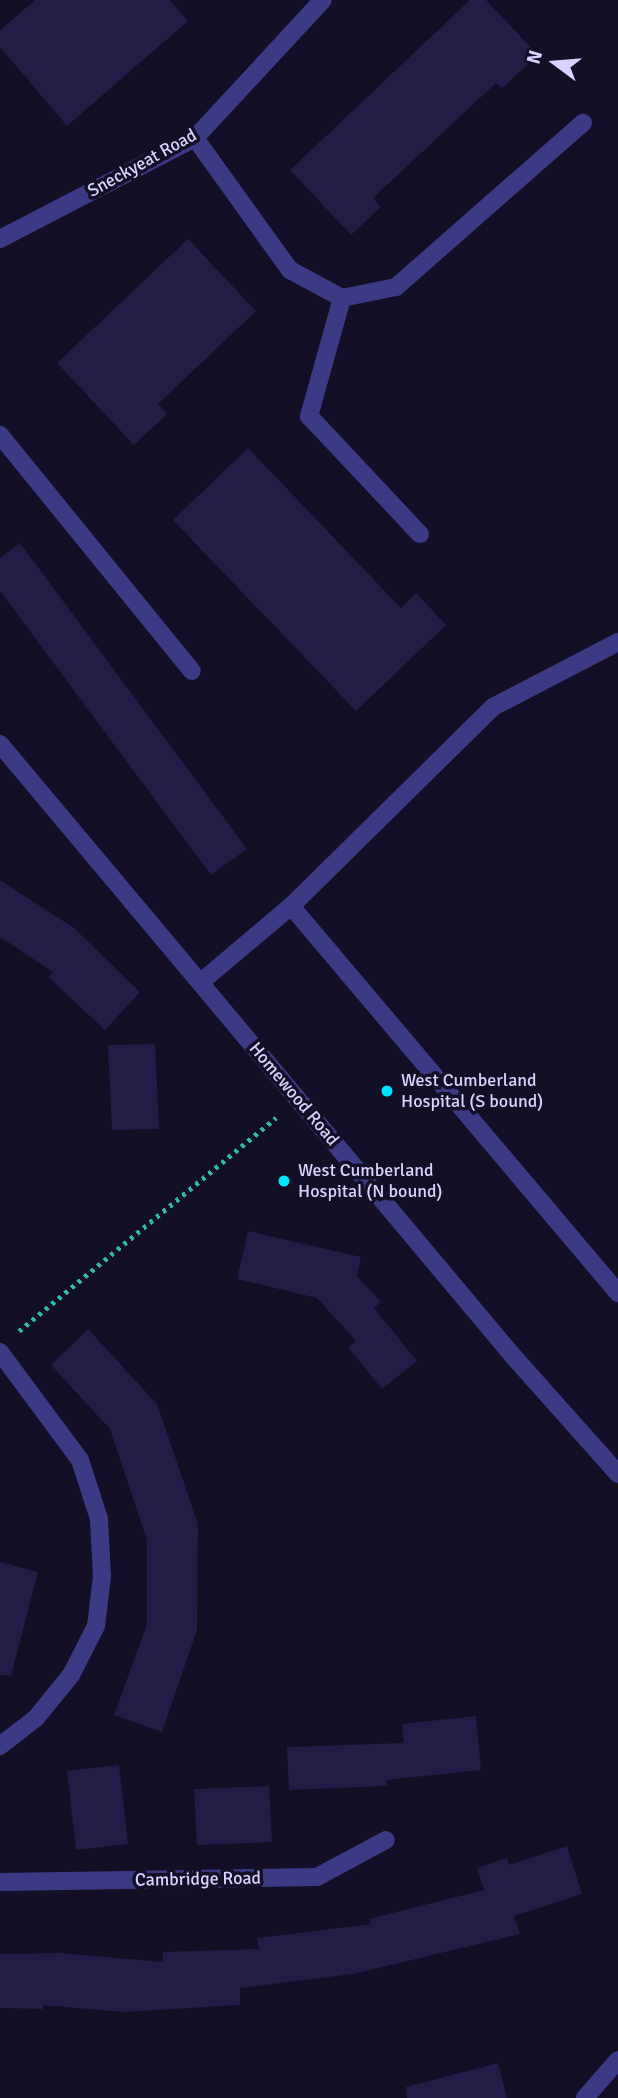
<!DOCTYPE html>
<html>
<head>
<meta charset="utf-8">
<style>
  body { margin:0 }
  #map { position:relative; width:618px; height:2098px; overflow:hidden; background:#130f26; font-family:Signika,sans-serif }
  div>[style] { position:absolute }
  .building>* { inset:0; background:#241b47 }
  .path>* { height:4.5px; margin-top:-2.25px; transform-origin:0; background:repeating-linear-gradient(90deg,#2fb8b0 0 3.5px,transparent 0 8.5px) }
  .service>* { height:18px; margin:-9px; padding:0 9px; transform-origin:9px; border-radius:9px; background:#3d3a85 }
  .minor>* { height:18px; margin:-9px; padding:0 9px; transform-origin:9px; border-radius:9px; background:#3d3a85 }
  .tertiary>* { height:18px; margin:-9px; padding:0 9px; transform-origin:9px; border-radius:9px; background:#3d3a85 }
  .dots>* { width:19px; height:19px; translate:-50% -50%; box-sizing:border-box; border:4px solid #130f26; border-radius:50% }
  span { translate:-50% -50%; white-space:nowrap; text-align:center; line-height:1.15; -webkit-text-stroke:7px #130f26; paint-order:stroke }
  .street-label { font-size:18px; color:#d9d4ff }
  .poi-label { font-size:18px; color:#d9d4ff }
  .left { translate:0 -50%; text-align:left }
  .north { position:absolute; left:520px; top:28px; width:70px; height:70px; -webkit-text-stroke:5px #130f26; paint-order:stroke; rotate:286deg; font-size:19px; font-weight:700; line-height:28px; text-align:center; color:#d9d4ff }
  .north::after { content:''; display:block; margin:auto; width:24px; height:32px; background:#d9d4ff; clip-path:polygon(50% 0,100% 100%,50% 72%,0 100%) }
</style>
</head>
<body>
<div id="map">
  <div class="building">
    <i style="clip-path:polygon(35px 0,170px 0,188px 21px,67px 126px,0 47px,0 30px)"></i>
    <i style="clip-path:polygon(470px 0,486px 0,538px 55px,502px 88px,496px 83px,373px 198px,381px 207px,351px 235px,290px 170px)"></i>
    <i style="clip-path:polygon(188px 239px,256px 311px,158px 404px,167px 414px,134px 445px,57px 363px)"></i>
    <i style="clip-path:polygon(248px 448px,401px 608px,416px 593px,446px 625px,356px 711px,173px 520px)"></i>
    <i style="clip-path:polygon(20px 543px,247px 849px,211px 875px,0 591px,0 558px)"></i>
    <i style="clip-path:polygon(0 880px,74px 928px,140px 992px,105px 1030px,48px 977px,53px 972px,0 937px)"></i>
    <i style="clip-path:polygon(155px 1044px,159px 1129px,112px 1130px,108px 1045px)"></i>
    <i style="clip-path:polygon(248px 1231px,361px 1257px,357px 1276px,381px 1302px,374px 1308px,417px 1361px,382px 1389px,348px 1347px,356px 1341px,317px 1298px,237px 1279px)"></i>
    <i style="clip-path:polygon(88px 1329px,157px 1404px,198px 1524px,197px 1630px,162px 1732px,114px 1715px,147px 1624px,147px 1540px,110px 1429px,51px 1365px)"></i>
    <i style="clip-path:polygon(0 1562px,38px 1572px,11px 1676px,0 1675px)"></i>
    <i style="clip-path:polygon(476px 1716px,481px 1770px,387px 1780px,387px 1786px,289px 1790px,287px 1747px,404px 1743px,402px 1724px)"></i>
    <i style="clip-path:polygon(119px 1765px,128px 1844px,76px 1850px,67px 1771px)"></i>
    <i style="clip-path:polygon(269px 1786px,272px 1842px,197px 1845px,194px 1789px)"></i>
    <i style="clip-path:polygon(567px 1846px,582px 1894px,514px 1916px,520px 1934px,353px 1974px,240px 1988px,240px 2005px,123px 2012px,43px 2005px,43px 2009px,0 2008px,0 1954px,60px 1953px,163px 1962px,163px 1952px,259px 1949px,257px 1938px,371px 1924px,369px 1919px,484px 1890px,477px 1868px,507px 1858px,509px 1865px)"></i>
    <i style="clip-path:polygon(498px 2063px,507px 2098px,407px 2098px,406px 2087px)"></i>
  </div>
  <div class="path">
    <i style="left:19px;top:1331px;width:334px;rotate:-39.7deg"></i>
  </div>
  <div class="service">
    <i style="left:342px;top:298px;width:123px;rotate:105.6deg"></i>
    <i style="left:309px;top:416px;width:162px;rotate:46.8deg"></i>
    <i style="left:0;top:435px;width:304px;rotate:50.9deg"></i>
    <i style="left:618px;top:642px;width:141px;rotate:152.5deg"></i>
    <i style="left:493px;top:707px;width:284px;rotate:135.4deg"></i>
    <i style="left:291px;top:906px;width:507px;rotate:49.8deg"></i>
    <i style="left:201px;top:982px;width:118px;rotate:-40.2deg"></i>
  </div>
  <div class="minor">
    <i style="left:195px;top:138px;width:163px;rotate:54.3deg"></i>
    <i style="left:290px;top:270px;width:59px;rotate:28.3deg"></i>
    <i style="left:342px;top:298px;width:55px;rotate:-11.5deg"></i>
    <i style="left:396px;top:287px;width:249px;rotate:-41.3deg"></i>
    <i style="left:0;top:239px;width:220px;rotate:-27.4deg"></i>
    <i style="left:195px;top:138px;width:188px;rotate:-47.2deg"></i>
    <i style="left:0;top:1352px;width:134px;rotate:53.5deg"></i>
    <i style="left:80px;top:1460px;width:62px;rotate:72.1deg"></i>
    <i style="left:99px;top:1519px;width:57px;rotate:87deg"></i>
    <i style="left:102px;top:1576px;width:50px;rotate:96.8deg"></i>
    <i style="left:96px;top:1626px;width:55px;rotate:117deg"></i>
    <i style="left:71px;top:1675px;width:55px;rotate:129.1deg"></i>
    <i style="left:36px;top:1718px;width:46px;rotate:142.1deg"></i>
    <i style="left:0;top:1882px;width:317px;rotate:-0.9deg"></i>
    <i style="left:317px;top:1877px;width:78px;rotate:-28.2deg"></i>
  </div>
  <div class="tertiary">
    <i style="left:0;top:744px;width:799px;rotate:50.03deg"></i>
    <i style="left:513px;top:1356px;width:158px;rotate:48.3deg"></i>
    <i style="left:585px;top:2098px;width:50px;rotate:-49deg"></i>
  </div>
  <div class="dots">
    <i style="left:387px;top:1091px;background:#00e5ff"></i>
    <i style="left:284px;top:1181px;background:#00e5ff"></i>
  </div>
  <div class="street-label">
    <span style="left:142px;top:163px;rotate:-29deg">Sneckyeat Road</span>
    <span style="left:294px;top:1094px;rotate:50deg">Homewood Road</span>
    <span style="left:198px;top:1879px;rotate:-1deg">Cambridge Road</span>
  </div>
  <div class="poi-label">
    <span class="left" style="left:401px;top:1091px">West Cumberland<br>Hospital (S bound)</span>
    <span class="left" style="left:298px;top:1181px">West Cumberland<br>Hospital (N bound)</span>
  </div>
  <div class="north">N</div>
</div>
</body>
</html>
